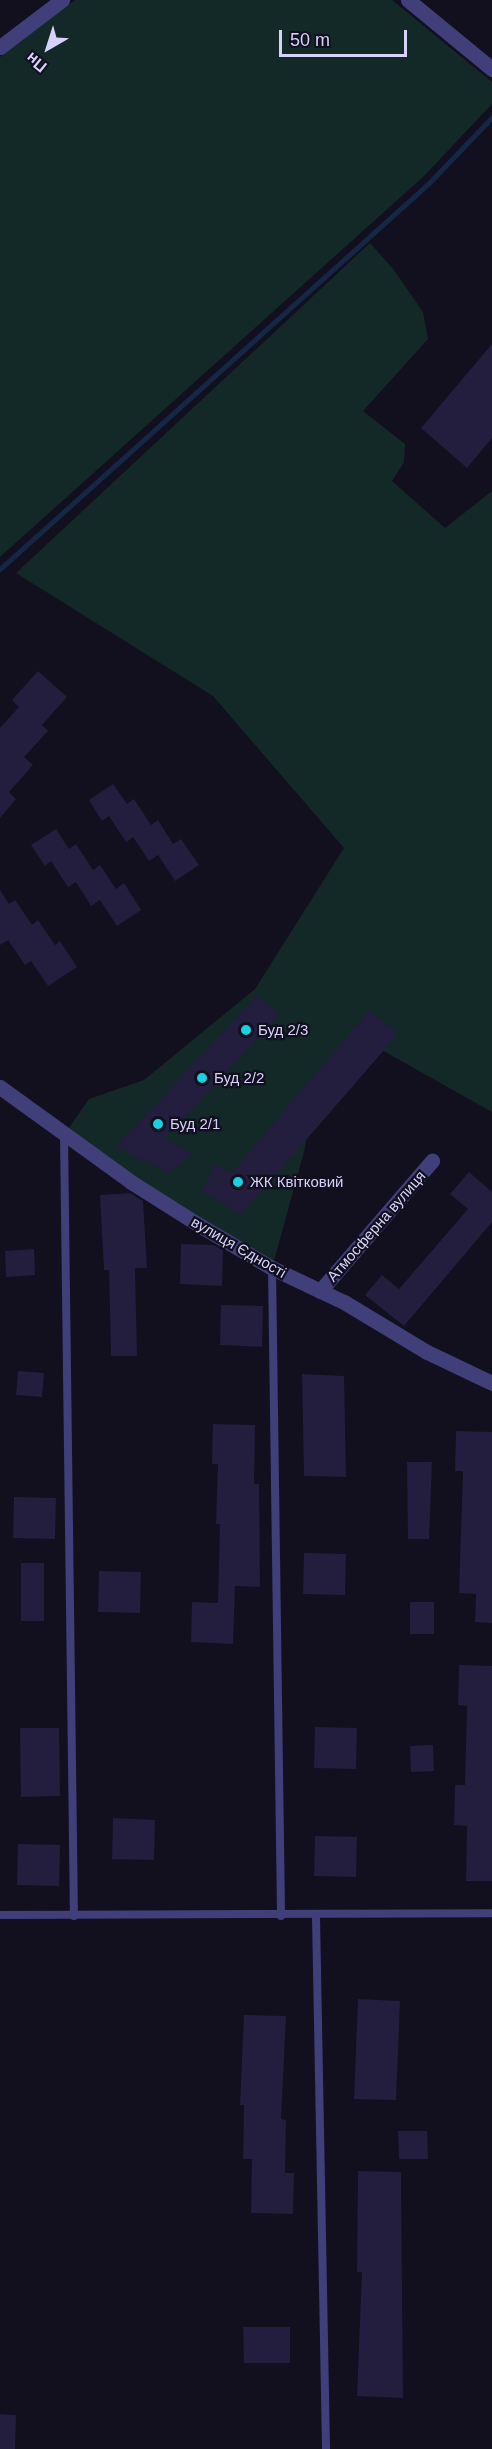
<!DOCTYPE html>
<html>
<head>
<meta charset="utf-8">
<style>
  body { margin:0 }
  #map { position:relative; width:492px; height:2449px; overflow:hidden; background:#120f1f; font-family:Arial,sans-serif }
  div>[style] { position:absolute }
  .green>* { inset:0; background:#132928 }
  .stream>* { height:5px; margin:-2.5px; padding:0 2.5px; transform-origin:2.5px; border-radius:2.5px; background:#142744 }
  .building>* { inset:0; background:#231d3e }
  .lane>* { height:8px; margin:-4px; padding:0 4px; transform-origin:4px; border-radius:4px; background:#403f7a }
  .street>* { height:15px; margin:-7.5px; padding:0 7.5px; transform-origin:7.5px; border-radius:7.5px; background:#403f7a }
  .dots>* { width:16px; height:16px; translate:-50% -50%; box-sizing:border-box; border:3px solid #120f1f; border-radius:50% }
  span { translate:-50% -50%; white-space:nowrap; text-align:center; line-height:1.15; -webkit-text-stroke:4.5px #120f1f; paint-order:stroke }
  .poi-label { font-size:15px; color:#d6d2fa }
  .left { translate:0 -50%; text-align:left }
  .street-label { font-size:15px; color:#d6d2fa }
  .north { position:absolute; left:18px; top:18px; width:60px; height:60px; -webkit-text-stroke:4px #120f1f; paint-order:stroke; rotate:219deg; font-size:16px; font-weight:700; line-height:24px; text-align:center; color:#d6d2fa }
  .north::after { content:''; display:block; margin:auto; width:21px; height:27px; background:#d6d2fa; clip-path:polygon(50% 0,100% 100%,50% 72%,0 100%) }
  .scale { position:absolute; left:279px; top:30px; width:128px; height:27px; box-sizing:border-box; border:3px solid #d6d2fa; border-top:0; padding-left:8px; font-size:18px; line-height:21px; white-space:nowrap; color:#d6d2fa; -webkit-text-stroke:4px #120f1f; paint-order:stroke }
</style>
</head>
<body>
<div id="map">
  <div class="green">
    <i style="clip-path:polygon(75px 0,392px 0,492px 82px,492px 104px,423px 177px,0 557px,0 57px)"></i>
    <i style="clip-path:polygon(370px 243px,394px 270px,423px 312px,428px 339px,363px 411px,405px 444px,404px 462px,392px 481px,445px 528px,492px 491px,492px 1112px,357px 1036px,311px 1085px,305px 1148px,272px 1268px,64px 1135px,89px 1099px,144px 1080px,255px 989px,344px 848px,213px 696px,16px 573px)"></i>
  </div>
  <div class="stream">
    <i style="left:0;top:569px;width:577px;rotate:-41.98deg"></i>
    <i style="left:429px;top:183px;width:91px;rotate:-46.3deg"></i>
  </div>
  <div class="building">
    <i style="clip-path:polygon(492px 344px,492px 438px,467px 468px,421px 428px)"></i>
    <i style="clip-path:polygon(38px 671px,67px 697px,42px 725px,48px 731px,24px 757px,33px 765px,9px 792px,16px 799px,0 818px,0 728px,19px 707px,12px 700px)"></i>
    <i style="clip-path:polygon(113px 784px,127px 804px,134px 799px,151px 825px,158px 820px,173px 844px,181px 839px,199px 865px,175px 881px,158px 855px,149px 861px,133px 837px,126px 842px,109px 816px,102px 821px,89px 800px)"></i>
    <i style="clip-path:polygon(56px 829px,69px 849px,76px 844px,93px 870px,100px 865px,116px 889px,124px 883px,141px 910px,117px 926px,100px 900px,91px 906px,76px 882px,68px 887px,51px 861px,45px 866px,31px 845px)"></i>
    <i style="clip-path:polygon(0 890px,9px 904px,15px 900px,32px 925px,38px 920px,55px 945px,60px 941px,77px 967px,48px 986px,31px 961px,25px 965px,8px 940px,0 945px)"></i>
    <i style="clip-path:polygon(257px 996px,280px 1015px,165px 1138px,192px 1154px,169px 1173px,116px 1147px)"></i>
    <i style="clip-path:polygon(370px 1010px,398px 1034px,241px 1215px,199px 1189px,204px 1188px,215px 1164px,232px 1173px)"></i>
    <i style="clip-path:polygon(469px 1172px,492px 1192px,492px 1222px,404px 1326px,365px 1295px,382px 1275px,399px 1289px,468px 1209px,450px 1194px)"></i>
    <i style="clip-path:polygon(130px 1193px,143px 1201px,147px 1268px,135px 1268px,137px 1356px,111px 1356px,109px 1270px,104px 1270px,100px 1195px)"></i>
    <i style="clip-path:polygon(181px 1244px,213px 1245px,223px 1250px,222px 1286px,180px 1284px)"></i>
    <i style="clip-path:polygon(34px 1249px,35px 1275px,6px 1277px,5px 1251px)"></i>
    <i style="clip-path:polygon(221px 1305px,263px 1306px,262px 1347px,220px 1345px)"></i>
    <i style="clip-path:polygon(18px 1371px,44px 1373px,42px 1397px,16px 1395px)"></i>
    <i style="clip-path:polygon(302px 1374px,344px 1376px,346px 1477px,304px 1476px)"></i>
    <i style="clip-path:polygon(213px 1424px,255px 1425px,254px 1484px,259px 1484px,260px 1587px,235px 1586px,233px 1644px,191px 1642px,192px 1602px,218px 1603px,220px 1524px,216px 1524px,218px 1464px,212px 1464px)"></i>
    <i style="clip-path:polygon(456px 1431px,492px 1432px,492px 1623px,475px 1622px,476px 1594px,459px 1593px,463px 1471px,455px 1471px)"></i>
    <i style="clip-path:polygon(407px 1462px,432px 1462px,429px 1539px,408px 1539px)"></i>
    <i style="clip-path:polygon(14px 1497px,56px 1498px,55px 1539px,13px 1538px)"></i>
    <i style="clip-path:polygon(304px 1553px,346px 1554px,345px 1595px,303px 1594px)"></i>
    <i style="clip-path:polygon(21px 1563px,44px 1563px,44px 1621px,21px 1621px)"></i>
    <i style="clip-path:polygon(99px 1571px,141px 1572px,140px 1613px,98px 1612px)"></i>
    <i style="clip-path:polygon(410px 1602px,434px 1602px,434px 1634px,410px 1634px)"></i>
    <i style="clip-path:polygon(459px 1665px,492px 1666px,492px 1881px,466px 1881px,467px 1826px,454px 1825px,455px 1785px,465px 1785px,467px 1706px,458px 1705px)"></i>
    <i style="clip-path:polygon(315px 1727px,357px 1728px,356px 1769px,314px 1768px)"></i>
    <i style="clip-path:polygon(20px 1728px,59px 1728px,60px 1796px,21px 1797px)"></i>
    <i style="clip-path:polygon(433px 1745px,434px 1771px,411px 1772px,410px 1746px)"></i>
    <i style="clip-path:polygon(113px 1818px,155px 1820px,154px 1860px,112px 1859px)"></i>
    <i style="clip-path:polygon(315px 1836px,357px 1837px,356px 1877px,314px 1876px)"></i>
    <i style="clip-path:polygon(18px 1844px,60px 1845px,59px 1886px,17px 1885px)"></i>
    <i style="clip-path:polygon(358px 1999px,400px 2001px,396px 2100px,354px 2099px)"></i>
    <i style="clip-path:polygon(244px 2015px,286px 2016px,281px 2119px,286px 2120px,285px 2173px,294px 2173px,293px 2214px,251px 2213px,252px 2159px,243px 2159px,244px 2105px,240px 2105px)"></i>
    <i style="clip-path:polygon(398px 2131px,427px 2131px,428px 2159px,399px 2159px)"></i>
    <i style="clip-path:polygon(358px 2171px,401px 2172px,403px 2398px,357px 2396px,362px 2272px,357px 2272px)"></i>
    <i style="clip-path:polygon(243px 2327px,290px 2327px,290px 2363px,244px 2363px)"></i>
    <i style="clip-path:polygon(0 2414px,16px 2415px,15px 2449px,0 2449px)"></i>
  </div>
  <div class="lane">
    <i style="left:64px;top:1135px;width:781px;rotate:89.27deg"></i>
    <i style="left:272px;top:1268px;width:648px;rotate:89.2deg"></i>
    <i style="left:0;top:1915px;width:492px;rotate:-0.2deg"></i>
    <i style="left:316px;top:1917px;width:532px;rotate:88.92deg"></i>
  </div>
  <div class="street">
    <i style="left:408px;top:0;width:109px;rotate:39.4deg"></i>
    <i style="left:0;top:47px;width:78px;rotate:-37.2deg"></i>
    <i style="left:0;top:1087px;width:162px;rotate:35.9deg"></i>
    <i style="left:131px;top:1182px;width:80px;rotate:32.3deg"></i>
    <i style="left:199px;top:1225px;width:85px;rotate:30.5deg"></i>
    <i style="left:272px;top:1268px;width:80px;rotate:25.3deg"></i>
    <i style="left:344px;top:1302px;width:97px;rotate:31.1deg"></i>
    <i style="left:427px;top:1352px;width:72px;rotate:25.5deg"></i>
    <i style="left:320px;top:1291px;width:172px;rotate:-49.3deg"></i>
  </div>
  <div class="dots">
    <i style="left:246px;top:1030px;background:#17d0e2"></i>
    <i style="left:202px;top:1078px;background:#17d0e2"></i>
    <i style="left:158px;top:1124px;background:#17d0e2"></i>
    <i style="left:238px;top:1182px;background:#17d0e2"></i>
  </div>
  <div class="poi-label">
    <span class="left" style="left:258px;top:1030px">Буд 2/3</span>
    <span class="left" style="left:214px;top:1078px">Буд 2/2</span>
    <span class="left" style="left:170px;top:1124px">Буд 2/1</span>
    <span class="left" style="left:250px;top:1182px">ЖК Квітковий</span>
  </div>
  <div class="street-label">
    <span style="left:376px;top:1226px;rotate:-49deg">Атмосферна вулиця</span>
    <span style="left:239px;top:1247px;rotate:30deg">вулиця Єдності</span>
  </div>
  <div class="north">Пн</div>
  <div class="scale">50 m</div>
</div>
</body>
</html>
